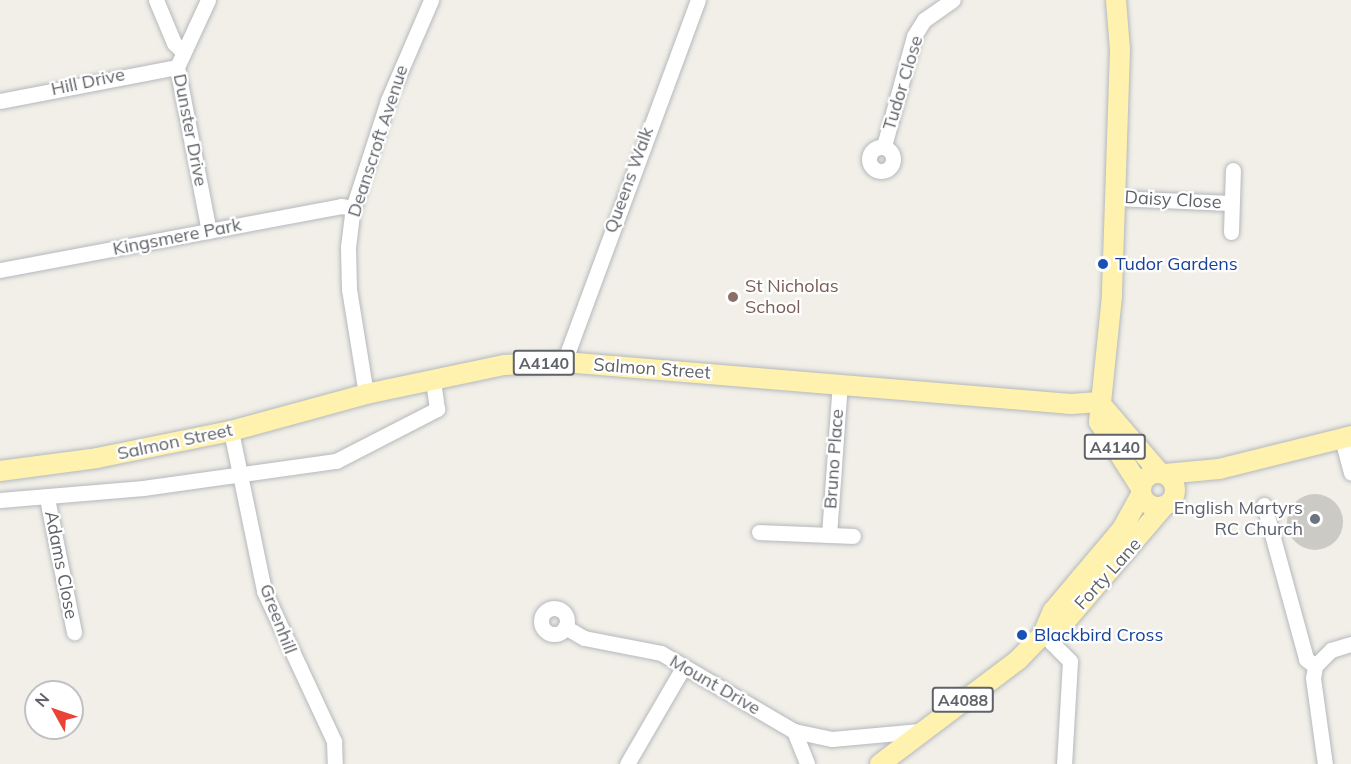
<!DOCTYPE html>
<html>
<head>
<meta charset="utf-8">
<style>
  body { margin:0 }
  #map { position:relative; width:1351px; height:764px; overflow:hidden; background:#f1efe8; font-family:Mulish,sans-serif }
  div>[style] { position:absolute }
  .building>* { inset:0; background:#cccac5 }
  .round { border-radius:50% }
  .roads { filter:drop-shadow(0 0 2px #b5b8bc) drop-shadow(0 0 2px #b5b8bc) }
  .minor>* { height:15px; margin:-7.5px; padding:0 7.5px; transform-origin:7.5px; border-radius:7.5px; background:#fff }
  .minor>.ring { margin:-7.5px; padding:0; box-sizing:content-box; background:none; border:15px solid #fff; border-radius:50% }
  .major>* { height:20px; margin:-10px; padding:0 10px; transform-origin:10px; border-radius:10px; background:#fff2af }
  .major>.ring { margin:-10px; padding:0; box-sizing:content-box; background:none; border:20px solid #fff2af; border-radius:50% }
  .dots>* { width:16px; height:16px; translate:-50% -50%; box-sizing:border-box; border:3px solid #fff; border-radius:50% }
  span { translate:-50% -50%; white-space:nowrap; text-align:center; line-height:1.15; -webkit-text-stroke:4.5px #fff; paint-order:stroke }
  .shield-label span { padding:2px 4px; background:#fff; border:2px solid; border-radius:4px; -webkit-text-stroke-width:0 }
  .shield-label { font-size:16px; color:#5f6368; font-weight:700 }
  .street-label { font-size:18px; color:#5f6368 }
  .transit-label { font-size:18px; color:#164399 }
  .left { translate:0 -50%; text-align:left }
  .education-label { font-size:18px; color:#785e54 }
  .worship-label { font-size:18px; color:#5b616d }
  .right { translate:-100% -50%; text-align:right }
  .north { position:absolute; left:24px; top:680px; width:60px; height:60px; box-sizing:border-box; background:#fff; border:2px solid #bfc1c3; border-radius:50%; rotate:310deg; font-size:16px; font-weight:700; line-height:24px; text-align:center; color:#5f6368 }
  .north::after { content:''; display:block; margin:auto; width:21px; height:27px; background:#ea4335; clip-path:polygon(50% 0,100% 100%,50% 72%,0 100%) }
</style>
</head>
<body>
<div id="map">
  <div class="building">
    <i class="round" style="left:1287px;top:494px;width:56px;height:56px"></i>
  </div>
  <div class="roads">
    <div class="minor">
      <i style="left:156px;top:0;width:47px;rotate:67.3deg"></i>
      <i style="left:174px;top:43px;width:11px;rotate:45deg"></i>
      <i style="left:208px;top:0;width:74px;rotate:114.8deg"></i>
      <i style="left:177px;top:67px;width:167px;rotate:79deg"></i>
      <i style="left:0;top:101px;width:180px;rotate:-10.9deg"></i>
      <i style="left:884px;top:146px;width:114px;rotate:-74.7deg"></i>
      <i style="left:914px;top:36px;width:19px;rotate:-58deg"></i>
      <i style="left:924px;top:20px;width:35px;rotate:-35deg"></i>
      <i class="ring" style="left:869px;top:147px;width:9px;height:9px"></i>
      <i style="left:1115px;top:198px;width:116px;rotate:2.5deg"></i>
      <i style="left:1231px;top:232px;width:62px;rotate:-88.2deg"></i>
      <i style="left:0;top:270px;width:347px;rotate:-10.6deg"></i>
      <i style="left:341px;top:206px;width:12px;rotate:9deg"></i>
      <i style="left:564px;top:362px;width:386px;rotate:-69.7deg"></i>
      <i style="left:366px;top:394px;width:106px;rotate:-99.2deg"></i>
      <i style="left:349px;top:289px;width:42px;rotate:-91.4deg"></i>
      <i style="left:348px;top:247px;width:39px;rotate:-83deg"></i>
      <i style="left:353px;top:208px;width:114px;rotate:-72deg"></i>
      <i style="left:388px;top:100px;width:109px;rotate:-66.7deg"></i>
      <i style="left:231px;top:431px;width:163px;rotate:78.3deg"></i>
      <i style="left:264px;top:591px;width:166px;rotate:65deg"></i>
      <i style="left:334px;top:741px;width:23px;rotate:88deg"></i>
      <i style="left:1342px;top:439px;width:35px;rotate:75deg"></i>
      <i style="left:47px;top:498px;width:137px;rotate:78.6deg"></i>
      <i style="left:0;top:500px;width:144px;rotate:-4.8deg"></i>
      <i style="left:143px;top:488px;width:195px;rotate:-8deg"></i>
      <i style="left:336px;top:461px;width:114px;rotate:-27.2deg"></i>
      <i style="left:437px;top:409px;width:29px;rotate:-98deg"></i>
      <i style="left:1264px;top:505px;width:160px;rotate:74.7deg"></i>
      <i style="left:1306px;top:659px;width:11px;rotate:38deg"></i>
      <i style="left:1315px;top:666px;width:12px;rotate:99deg"></i>
      <i style="left:1313px;top:678px;width:87px;rotate:82.1deg"></i>
      <i style="left:759px;top:532px;width:94px;rotate:2.4deg"></i>
      <i style="left:829px;top:535px;width:152px;rotate:-85.9deg"></i>
      <i class="ring" style="left:541px;top:608px;width:11px;height:11px"></i>
      <i style="left:565px;top:627px;width:22px;rotate:30deg"></i>
      <i style="left:584px;top:638px;width:78px;rotate:11deg"></i>
      <i style="left:661px;top:653px;width:154px;rotate:30.4deg"></i>
      <i style="left:794px;top:731px;width:39px;rotate:12deg"></i>
      <i style="left:832px;top:739px;width:88px;rotate:-5.2deg"></i>
      <i style="left:1043px;top:634px;width:38px;rotate:45deg"></i>
      <i style="left:1070px;top:661px;width:103px;rotate:93.3deg"></i>
      <i style="left:1315px;top:666px;width:23px;rotate:-45deg"></i>
      <i style="left:1331px;top:650px;width:21px;rotate:-17deg"></i>
      <i style="left:794px;top:731px;width:35px;rotate:68deg"></i>
      <i style="left:627px;top:764px;width:113px;rotate:-59.8deg"></i>
    </div>
    <div class="major">
      <i style="left:1116px;top:0;width:50px;rotate:85.4deg"></i>
      <i style="left:1120px;top:50px;width:246px;rotate:91.9deg"></i>
      <i style="left:1112px;top:296px;width:127px;rotate:95.9deg"></i>
      <i style="left:1099px;top:422px;width:78px;rotate:57.5deg"></i>
      <i style="left:1099px;top:402px;width:92px;rotate:49.4deg"></i>
      <i style="left:0;top:471px;width:98px;rotate:-7.6deg"></i>
      <i style="left:97px;top:458px;width:137px;rotate:-11.4deg"></i>
      <i style="left:231px;top:431px;width:140px;rotate:-15.3deg"></i>
      <i style="left:366px;top:394px;width:141px;rotate:-11.9deg"></i>
      <i style="left:504px;top:365px;width:60px;rotate:-2.9deg"></i>
      <i style="left:564px;top:362px;width:509px;rotate:4.74deg"></i>
      <i style="left:1071px;top:404px;width:28px;rotate:-4deg"></i>
      <i class="ring" style="left:1141px;top:473px;width:14px;height:14px"></i>
      <i style="left:1165px;top:474px;width:54px;rotate:-5.3deg"></i>
      <i style="left:1219px;top:469px;width:136px;rotate:-14deg"></i>
      <i style="left:1043px;top:634px;width:25px;rotate:-67deg"></i>
      <i style="left:1053px;top:611px;width:107px;rotate:-49.9deg"></i>
      <i style="left:1122px;top:529px;width:39px;rotate:-61deg"></i>
      <i style="left:880px;top:764px;width:173px;rotate:-37deg"></i>
      <i style="left:1018px;top:660px;width:36px;rotate:-46deg"></i>
      <i style="left:1043px;top:634px;width:24px;rotate:-28deg"></i>
      <i style="left:1064px;top:623px;width:154px;rotate:-49.5deg"></i>
    </div>
  </div>
  <div class="dots">
    <i style="left:1103px;top:264px;background:#1a4fb4"></i>
    <i style="left:733px;top:297px;background:#8d6e63"></i>
    <i style="left:1315px;top:519px;background:#6b7280"></i>
    <i style="left:1022px;top:635px;background:#1a4fb4"></i>
  </div>
  <div class="shield-label">
    <span style="left:544px;top:363px">A4140</span>
    <span style="left:1115px;top:447px">A4140</span>
    <span style="left:963px;top:700px">A4088</span>
  </div>
  <div class="street-label">
    <span style="left:88px;top:82px;rotate:-12deg">Hill Drive</span>
    <span style="left:903px;top:83px;rotate:-73deg">Tudor Close</span>
    <span style="left:190px;top:130px;rotate:79deg">Dunster Drive</span>
    <span style="left:378px;top:141px;rotate:-72deg">Deanscroft Avenue</span>
    <span style="left:629px;top:180px;rotate:-70deg">Queens Walk</span>
    <span style="left:1173px;top:200px;rotate:3deg">Daisy Close</span>
    <span style="left:177px;top:237px;rotate:-11deg">Kingsmere Park</span>
    <span style="left:652px;top:369px;rotate:4deg">Salmon Street</span>
    <span style="left:175px;top:442px;rotate:-12deg">Salmon Street</span>
    <span style="left:834px;top:459px;rotate:-86deg">Bruno Place</span>
    <span style="left:61px;top:565px;rotate:79deg">Adams Close</span>
    <span style="left:1108px;top:574px;rotate:-48deg">Forty Lane</span>
    <span style="left:278px;top:619px;rotate:69deg">Greenhill</span>
    <span style="left:715px;top:685px;rotate:30deg">Mount Drive</span>
  </div>
  <div class="transit-label">
    <span class="left" style="left:1115px;top:264px">Tudor Gardens</span>
    <span class="left" style="left:1034px;top:635px">Blackbird Cross</span>
  </div>
  <div class="education-label">
    <span class="left" style="left:745px;top:297px">St Nicholas<br>School</span>
  </div>
  <div class="worship-label">
    <span class="right" style="left:1303px;top:519px">English Martyrs<br>RC Church</span>
  </div>
  <div class="north">N</div>
</div>
</body>
</html>
